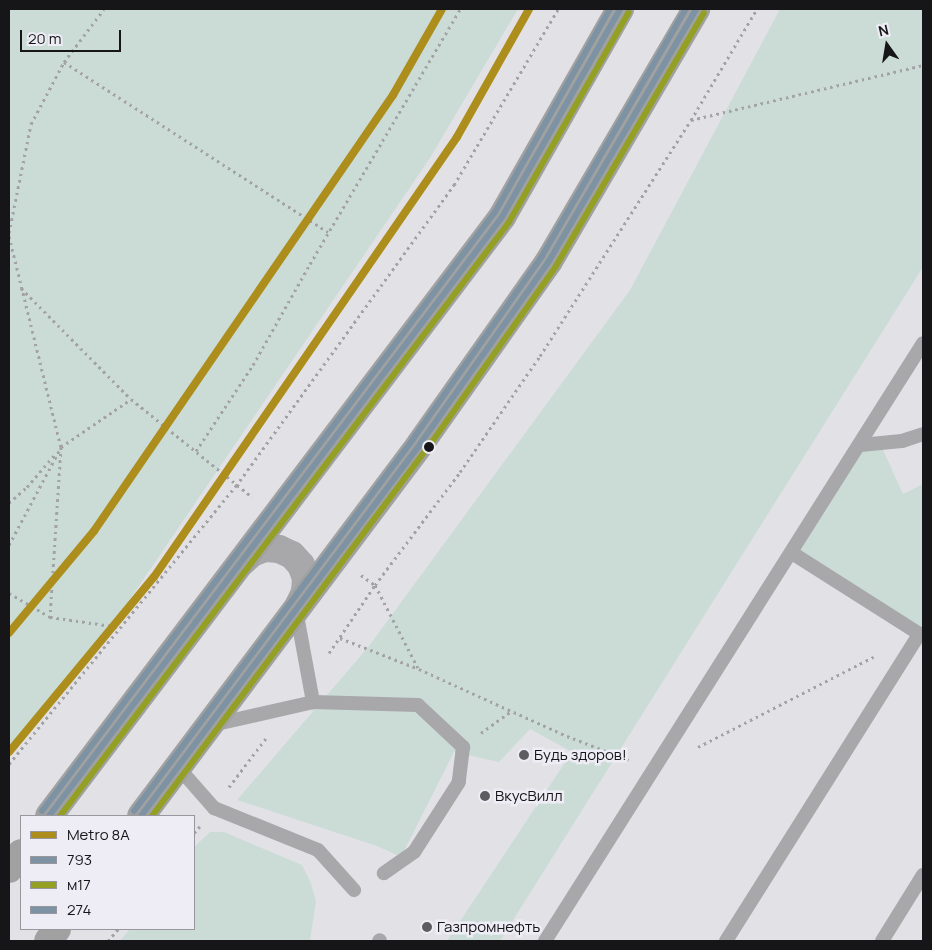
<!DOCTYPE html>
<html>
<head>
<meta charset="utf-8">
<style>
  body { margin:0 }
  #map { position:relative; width:932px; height:950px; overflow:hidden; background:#e2e2e6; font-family:Manrope,sans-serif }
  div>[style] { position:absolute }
  .green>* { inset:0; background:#cbdcd6 }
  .path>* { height:3px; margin-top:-1.5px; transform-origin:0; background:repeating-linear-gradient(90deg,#a3a2a5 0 2.5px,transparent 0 6.5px) }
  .service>* { height:14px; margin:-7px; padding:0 7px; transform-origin:7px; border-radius:7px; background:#a8a7a9 }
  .minor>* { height:28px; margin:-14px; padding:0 14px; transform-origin:14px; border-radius:14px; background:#a8a7a9 }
  .primary>* { height:28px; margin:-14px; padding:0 14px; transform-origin:14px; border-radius:14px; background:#a1a1a2 }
  .bus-1>* { height:6px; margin:-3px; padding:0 3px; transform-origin:3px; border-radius:3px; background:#7d93a3 }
  .bus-2>* { height:6px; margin:-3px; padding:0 3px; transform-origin:3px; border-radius:3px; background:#94a024 }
  .bus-3>* { height:6px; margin:-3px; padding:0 3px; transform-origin:3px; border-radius:3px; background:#7d93a3 }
  .metro-1>* { height:8px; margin:-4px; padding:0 4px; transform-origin:4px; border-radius:4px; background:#ad8d1b }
  .dots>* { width:14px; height:14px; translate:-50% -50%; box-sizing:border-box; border:2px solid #eeedf5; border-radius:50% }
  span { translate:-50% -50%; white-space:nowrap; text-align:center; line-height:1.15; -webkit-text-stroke:5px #eeedf5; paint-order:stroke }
  .poi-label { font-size:15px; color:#161619 }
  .left { translate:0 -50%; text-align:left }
  .frame { position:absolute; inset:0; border:10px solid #161619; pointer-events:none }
  .legend { position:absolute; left:20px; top:815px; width:175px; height:115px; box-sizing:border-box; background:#eeedf5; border:1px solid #98979d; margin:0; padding:6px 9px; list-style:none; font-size:15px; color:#161619 }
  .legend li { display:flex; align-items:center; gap:10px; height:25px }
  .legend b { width:25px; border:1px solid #98979d }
  .north { position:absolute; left:862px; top:20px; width:50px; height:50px; -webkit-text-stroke:4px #eeedf5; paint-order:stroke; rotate:347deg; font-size:14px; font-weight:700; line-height:20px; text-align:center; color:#161619 }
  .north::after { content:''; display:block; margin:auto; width:18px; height:22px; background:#161619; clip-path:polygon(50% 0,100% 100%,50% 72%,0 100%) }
  .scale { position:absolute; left:20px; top:30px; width:101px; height:22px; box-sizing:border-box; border:2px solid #161619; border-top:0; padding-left:6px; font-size:15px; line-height:18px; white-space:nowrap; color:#161619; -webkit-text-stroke:4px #eeedf5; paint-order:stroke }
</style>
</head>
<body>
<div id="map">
  <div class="green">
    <i style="clip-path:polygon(9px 9px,518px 9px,430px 158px,96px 649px,9px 756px)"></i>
    <i style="clip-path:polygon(780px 9px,923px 9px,923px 267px,500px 941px,447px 941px,572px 752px,530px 729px,499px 762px,454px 752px,401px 857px,377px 846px,237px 800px,369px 646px,630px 290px)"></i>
    <i style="clip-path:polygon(880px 443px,903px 494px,923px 484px,923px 636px,792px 553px,860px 445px)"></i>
    <i style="clip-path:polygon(210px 832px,224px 832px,302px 865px,310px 881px,316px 901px,310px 941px,120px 941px,130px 929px,194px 929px,194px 847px)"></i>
  </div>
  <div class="path">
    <i style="left:64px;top:62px;width:314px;rotate:32.8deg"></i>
    <i style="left:691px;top:120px;width:238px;rotate:-13.3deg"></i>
    <i style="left:9px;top:233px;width:111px;rotate:-78.6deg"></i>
    <i style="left:31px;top:124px;width:70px;rotate:-62deg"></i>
    <i style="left:64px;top:62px;width:66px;rotate:-53deg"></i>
    <i style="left:9px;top:236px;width:217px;rotate:76.2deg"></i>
    <i style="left:61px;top:447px;width:170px;rotate:93.7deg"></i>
    <i style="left:21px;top:288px;width:156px;rotate:45.3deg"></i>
    <i style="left:196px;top:451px;width:103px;rotate:-56.5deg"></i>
    <i style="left:253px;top:365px;width:116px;rotate:-60.6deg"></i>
    <i style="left:310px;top:264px;width:296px;rotate:-59.5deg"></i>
    <i style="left:9px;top:503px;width:24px;rotate:-42deg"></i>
    <i style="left:27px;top:487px;width:45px;rotate:-49.5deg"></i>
    <i style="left:9px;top:545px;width:111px;rotate:-62deg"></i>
    <i style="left:61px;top:447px;width:85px;rotate:-34.4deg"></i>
    <i style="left:131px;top:399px;width:156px;rotate:39deg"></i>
    <i style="left:361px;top:575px;width:17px;rotate:36deg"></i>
    <i style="left:375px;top:585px;width:93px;rotate:62.6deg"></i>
    <i style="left:9px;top:593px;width:48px;rotate:30.3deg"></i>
    <i style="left:50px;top:617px;width:70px;rotate:8.2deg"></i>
    <i style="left:340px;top:638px;width:85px;rotate:21.4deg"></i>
    <i style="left:419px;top:669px;width:162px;rotate:24.4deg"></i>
    <i style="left:567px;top:736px;width:66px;rotate:21.2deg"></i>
    <i style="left:329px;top:653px;width:82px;rotate:-55.9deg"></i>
    <i style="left:375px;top:585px;width:141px;rotate:-53deg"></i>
    <i style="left:460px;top:472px;width:141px;rotate:-55.4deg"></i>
    <i style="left:540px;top:356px;width:280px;rotate:-57.4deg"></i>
    <i style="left:691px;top:120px;width:129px;rotate:-59.3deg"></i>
    <i style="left:481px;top:733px;width:37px;rotate:-36deg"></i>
    <i style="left:698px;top:747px;width:199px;rotate:-27.2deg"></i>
    <i style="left:9px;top:764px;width:359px;rotate:-50.8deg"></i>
    <i style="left:236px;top:486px;width:372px;rotate:-54.1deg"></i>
    <i style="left:454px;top:185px;width:204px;rotate:-59.4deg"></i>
    <i style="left:229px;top:787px;width:61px;rotate:-52.9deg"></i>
    <i style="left:194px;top:833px;width:9px;rotate:-49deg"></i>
    <i style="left:108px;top:941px;width:16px;rotate:-50deg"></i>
  </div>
  <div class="service">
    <i style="left:860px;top:445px;width:42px;rotate:-5.4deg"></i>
    <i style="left:902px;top:441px;width:22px;rotate:-18deg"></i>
    <i style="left:792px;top:553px;width:155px;rotate:32.4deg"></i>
    <i style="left:296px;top:610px;width:94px;rotate:79.5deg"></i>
    <i style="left:212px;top:725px;width:104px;rotate:-12.8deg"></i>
    <i style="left:313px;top:702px;width:105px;rotate:1.6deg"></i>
    <i style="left:418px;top:705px;width:62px;rotate:43deg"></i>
    <i style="left:463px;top:747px;width:35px;rotate:97deg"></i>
    <i style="left:459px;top:782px;width:83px;rotate:122.7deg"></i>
    <i style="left:414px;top:852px;width:37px;rotate:145deg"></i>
    <i style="left:178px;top:767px;width:55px;rotate:48.7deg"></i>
    <i style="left:214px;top:808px;width:112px;rotate:22deg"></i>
    <i style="left:318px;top:850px;width:54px;rotate:48deg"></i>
    <i style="left:379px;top:941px;width:1px;rotate:-45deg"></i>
    <i style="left:545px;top:941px;width:707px;rotate:-57.7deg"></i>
    <i style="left:726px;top:941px;width:363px;rotate:-57.8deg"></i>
    <i style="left:882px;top:941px;width:78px;rotate:-58.2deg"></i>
  </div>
  <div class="minor">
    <i style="left:242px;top:562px;width:13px;rotate:-42deg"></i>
    <i style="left:252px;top:553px;width:14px;rotate:-21deg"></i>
    <i style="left:265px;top:548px;width:14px;rotate:4deg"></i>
    <i style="left:279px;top:549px;width:14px;rotate:25deg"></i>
    <i style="left:292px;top:555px;width:13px;rotate:48deg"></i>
    <i style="left:301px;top:565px;width:14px;rotate:69deg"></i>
    <i style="left:306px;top:578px;width:14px;rotate:94deg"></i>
    <i style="left:305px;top:592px;width:14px;rotate:115deg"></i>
  </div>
  <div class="primary">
    <i style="left:49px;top:816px;width:751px;rotate:-52.9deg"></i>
    <i style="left:502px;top:217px;width:239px;rotate:-60.4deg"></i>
    <i style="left:141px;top:816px;width:465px;rotate:-53.1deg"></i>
    <i style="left:420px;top:444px;width:224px;rotate:-54.8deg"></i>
    <i style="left:549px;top:261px;width:292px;rotate:-59.7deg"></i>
    <i style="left:9px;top:869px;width:20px;rotate:-53deg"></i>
    <i style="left:48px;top:941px;width:15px;rotate:-53deg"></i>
  </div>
  <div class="bus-1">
    <i style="left:49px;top:816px;width:751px;rotate:-52.9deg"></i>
    <i style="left:502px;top:217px;width:239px;rotate:-60.4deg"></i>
    <i style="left:141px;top:816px;width:465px;rotate:-53.1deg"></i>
    <i style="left:420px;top:444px;width:224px;rotate:-54.8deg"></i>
    <i style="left:549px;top:261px;width:292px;rotate:-59.7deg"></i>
  </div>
  <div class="bus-2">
    <i style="left:60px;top:816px;width:745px;rotate:-52.91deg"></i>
    <i style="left:509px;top:222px;width:241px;rotate:-60.3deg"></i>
    <i style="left:152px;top:816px;width:459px;rotate:-53.2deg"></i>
    <i style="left:427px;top:449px;width:224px;rotate:-54.8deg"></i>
    <i style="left:556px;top:266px;width:293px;rotate:-59.7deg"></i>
  </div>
  <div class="bus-3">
    <i style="left:42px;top:811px;width:751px;rotate:-52.9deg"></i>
    <i style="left:495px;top:212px;width:233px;rotate:-60.5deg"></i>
    <i style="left:134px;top:811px;width:465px;rotate:-53.1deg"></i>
    <i style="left:413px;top:439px;width:224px;rotate:-54.8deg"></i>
    <i style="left:542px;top:256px;width:286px;rotate:-59.8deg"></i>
  </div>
  <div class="metro-1">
    <i style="left:9px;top:633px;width:133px;rotate:-50.2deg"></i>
    <i style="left:94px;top:531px;width:529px;rotate:-55.56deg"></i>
    <i style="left:393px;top:95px;width:99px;rotate:-60.3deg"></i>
    <i style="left:9px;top:752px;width:227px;rotate:-50.4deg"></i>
    <i style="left:154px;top:577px;width:534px;rotate:-55.45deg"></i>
    <i style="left:457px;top:137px;width:147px;rotate:-60.6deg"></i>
  </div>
  <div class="dots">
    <i style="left:429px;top:447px;background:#161619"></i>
    <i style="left:524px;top:755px;background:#5d5d61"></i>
    <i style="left:485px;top:796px;background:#5d5d61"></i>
    <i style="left:427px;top:927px;background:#5d5d61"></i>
  </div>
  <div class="poi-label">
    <span class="left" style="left:534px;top:755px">Будь здоров!</span>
    <span class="left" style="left:495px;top:796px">ВкусВилл</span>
    <span class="left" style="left:437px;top:927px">Газпромнефть</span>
  </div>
  <div class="frame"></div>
  <ul class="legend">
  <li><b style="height:6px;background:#ad8d1b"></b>Metro 8А</li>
  <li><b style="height:6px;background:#7d93a3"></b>793</li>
  <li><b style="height:6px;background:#94a024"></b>м17</li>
  <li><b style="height:6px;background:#7d93a3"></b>274</li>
  </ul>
  <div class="north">N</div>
  <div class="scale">20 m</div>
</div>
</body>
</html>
